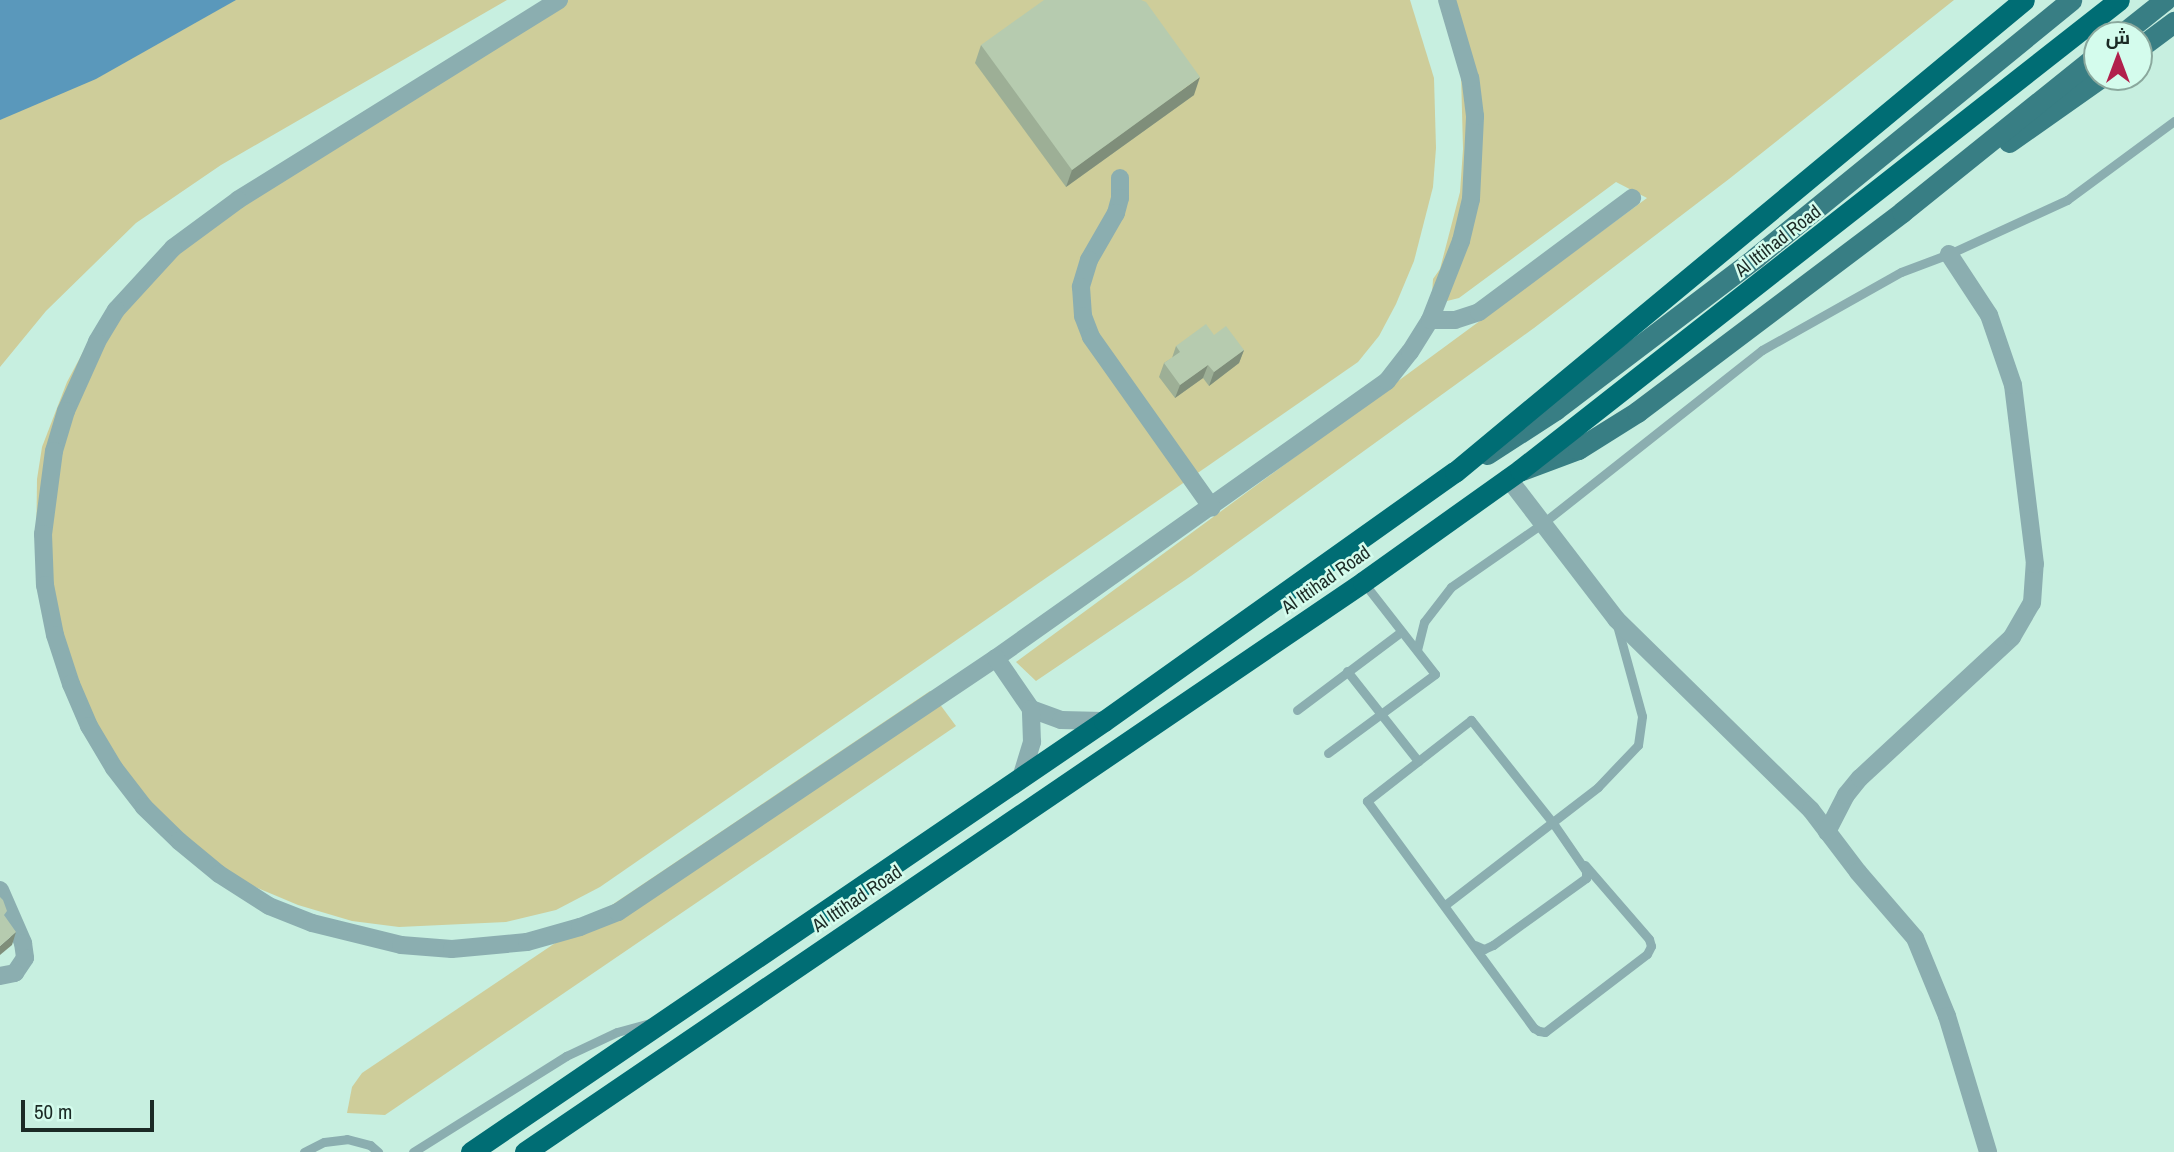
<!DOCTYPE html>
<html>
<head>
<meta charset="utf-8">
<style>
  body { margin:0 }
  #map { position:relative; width:2174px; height:1152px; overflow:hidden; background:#c7efe0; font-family:"Archivo Narrow",Cairo,sans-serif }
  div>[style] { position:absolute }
  .green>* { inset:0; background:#cecd9a }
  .water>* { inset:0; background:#5a98bb }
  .lane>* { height:9px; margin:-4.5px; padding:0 4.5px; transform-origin:4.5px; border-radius:4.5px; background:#8baeb0 }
  .street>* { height:18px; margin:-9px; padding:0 9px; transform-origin:9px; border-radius:9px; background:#8baeb0 }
  .primary>* { height:21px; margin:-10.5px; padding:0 10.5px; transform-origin:10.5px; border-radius:10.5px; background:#387e84 }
  .highway>* { height:21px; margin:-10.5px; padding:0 10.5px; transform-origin:10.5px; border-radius:10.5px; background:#006d74 }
  .wall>* { inset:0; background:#9daf96 }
  .shaded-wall>* { inset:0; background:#7f8e7a }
  .building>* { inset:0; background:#b6cbaf }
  span { translate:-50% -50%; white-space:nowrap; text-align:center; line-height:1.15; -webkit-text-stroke:5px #d4fced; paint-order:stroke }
  .street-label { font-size:19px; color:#1b2a25 }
  .north { position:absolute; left:2083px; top:21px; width:70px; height:70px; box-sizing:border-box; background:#d4fced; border:2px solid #8aa89d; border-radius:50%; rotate:0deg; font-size:19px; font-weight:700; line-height:28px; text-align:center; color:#1b2a25 }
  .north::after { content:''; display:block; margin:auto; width:24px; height:32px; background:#b1204c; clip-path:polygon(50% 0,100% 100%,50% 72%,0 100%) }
  .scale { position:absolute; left:21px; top:1100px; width:133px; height:32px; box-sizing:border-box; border:4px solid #1b2a25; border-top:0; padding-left:9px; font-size:21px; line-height:24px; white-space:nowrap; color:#1b2a25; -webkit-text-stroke:5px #d4fced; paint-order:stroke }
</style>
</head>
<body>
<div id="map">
  <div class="green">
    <i style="clip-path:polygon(0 0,507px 0,221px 165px,136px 223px,46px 311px,0 367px)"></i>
    <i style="clip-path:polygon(565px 0,1410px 0,1434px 78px,1436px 148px,1433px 187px,1414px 261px,1396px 304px,1379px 336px,1358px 362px,600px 887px,556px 910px,506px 922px,399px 927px,352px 921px,298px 905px,246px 883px,202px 855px,99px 749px,36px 560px,37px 479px,42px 447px,67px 382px,97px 326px,154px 262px)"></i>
    <i style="clip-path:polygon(1439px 0,1954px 0,1729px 179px,1534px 328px,1191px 576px,1036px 681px,1016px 662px,1647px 198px,1616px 182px,1459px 298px,1443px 302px,1432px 295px,1433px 279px,1440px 269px,1460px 192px,1463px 149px,1461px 74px)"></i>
    <i style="clip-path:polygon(930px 691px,956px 726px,385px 1115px,347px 1113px,352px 1087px,362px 1073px)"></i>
  </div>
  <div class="water">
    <i style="clip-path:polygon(0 0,236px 0,96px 79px,0 120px)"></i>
  </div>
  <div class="lane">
    <i style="left:1417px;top:650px;width:29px;rotate:-76deg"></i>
    <i style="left:1424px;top:622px;width:44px;rotate:-52.4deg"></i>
    <i style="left:1451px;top:587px;width:112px;rotate:-34.8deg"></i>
    <i style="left:1543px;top:523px;width:279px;rotate:-38.3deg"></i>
    <i style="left:1762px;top:350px;width:159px;rotate:-29.3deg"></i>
    <i style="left:1901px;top:272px;width:51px;rotate:-20.6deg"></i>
    <i style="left:1949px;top:254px;width:130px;rotate:-24.6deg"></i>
    <i style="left:2067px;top:200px;width:133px;rotate:-36.4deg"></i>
    <i style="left:1347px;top:671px;width:115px;rotate:51.7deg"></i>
    <i style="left:1297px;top:710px;width:130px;rotate:-36.9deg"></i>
    <i style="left:1328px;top:753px;width:133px;rotate:-36.4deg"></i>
    <i style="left:1435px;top:674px;width:117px;rotate:-128deg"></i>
    <i style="left:1445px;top:905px;width:193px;rotate:-37.6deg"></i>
    <i style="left:1598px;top:787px;width:58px;rotate:-46.4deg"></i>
    <i style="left:1638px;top:745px;width:29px;rotate:-82deg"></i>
    <i style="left:1642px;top:716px;width:94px;rotate:-105.4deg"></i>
    <i style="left:1475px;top:945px;width:10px;rotate:24deg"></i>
    <i style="left:1484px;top:949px;width:10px;rotate:-24deg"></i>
    <i style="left:1493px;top:945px;width:115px;rotate:-35.8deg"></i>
    <i style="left:1586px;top:878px;width:7px;rotate:-90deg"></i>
    <i style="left:1586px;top:871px;width:58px;rotate:-124.5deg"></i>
    <i style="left:1553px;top:823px;width:132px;rotate:-128.5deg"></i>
    <i style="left:1471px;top:720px;width:132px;rotate:142.1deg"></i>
    <i style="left:1367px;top:801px;width:282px;rotate:53.7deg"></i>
    <i style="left:1534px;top:1028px;width:6px;rotate:31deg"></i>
    <i style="left:1539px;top:1031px;width:6px;rotate:9deg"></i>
    <i style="left:1545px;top:1032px;width:128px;rotate:-37.4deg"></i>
    <i style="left:1647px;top:954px;width:9px;rotate:-63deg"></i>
    <i style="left:1651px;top:946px;width:7px;rotate:-106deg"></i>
    <i style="left:1649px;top:939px;width:98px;rotate:-130.9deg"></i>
    <i style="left:304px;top:1152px;width:22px;rotate:-27deg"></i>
    <i style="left:324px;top:1142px;width:23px;rotate:-7deg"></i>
    <i style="left:347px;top:1139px;width:24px;rotate:15deg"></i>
    <i style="left:370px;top:1145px;width:11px;rotate:41deg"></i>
    <i style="left:413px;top:1152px;width:181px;rotate:-32.1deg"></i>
    <i style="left:566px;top:1056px;width:56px;rotate:-25.2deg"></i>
    <i style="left:617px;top:1032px;width:34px;rotate:-15deg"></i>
  </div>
  <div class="street">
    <i style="left:559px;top:0;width:378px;rotate:148.1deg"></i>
    <i style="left:238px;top:200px;width:81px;rotate:143.6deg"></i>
    <i style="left:173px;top:248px;width:84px;rotate:132.6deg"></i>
    <i style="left:116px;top:310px;width:37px;rotate:121deg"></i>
    <i style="left:97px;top:342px;width:76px;rotate:114.2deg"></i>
    <i style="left:66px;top:411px;width:42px;rotate:106.7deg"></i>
    <i style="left:54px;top:451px;width:84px;rotate:97.5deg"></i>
    <i style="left:43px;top:534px;width:51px;rotate:87.8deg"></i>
    <i style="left:45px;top:585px;width:51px;rotate:78.7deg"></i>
    <i style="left:55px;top:635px;width:52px;rotate:71.9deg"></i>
    <i style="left:71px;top:684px;width:46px;rotate:66.8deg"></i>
    <i style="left:89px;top:726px;width:49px;rotate:59.2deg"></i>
    <i style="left:114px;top:768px;width:49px;rotate:52.4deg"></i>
    <i style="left:144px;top:807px;width:49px;rotate:44.2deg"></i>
    <i style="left:179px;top:841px;width:52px;rotate:39.5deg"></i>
    <i style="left:219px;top:874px;width:59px;rotate:32.6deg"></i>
    <i style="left:269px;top:906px;width:46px;rotate:21.6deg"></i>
    <i style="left:312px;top:923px;width:92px;rotate:13.9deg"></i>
    <i style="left:401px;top:945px;width:51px;rotate:4.5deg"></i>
    <i style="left:452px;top:949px;width:75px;rotate:-5.3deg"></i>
    <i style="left:527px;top:942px;width:55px;rotate:-15.8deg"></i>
    <i style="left:580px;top:927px;width:41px;rotate:-21.5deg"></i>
    <i style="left:618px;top:912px;width:455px;rotate:-33.9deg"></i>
    <i style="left:996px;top:658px;width:479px;rotate:-35.3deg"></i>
    <i style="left:1387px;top:381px;width:37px;rotate:-52deg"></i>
    <i style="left:1410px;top:352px;width:38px;rotate:-58deg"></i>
    <i style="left:1430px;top:320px;width:85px;rotate:-68.6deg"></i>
    <i style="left:1461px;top:241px;width:43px;rotate:-76.6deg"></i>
    <i style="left:1471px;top:199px;width:83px;rotate:-87.2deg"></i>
    <i style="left:1475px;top:116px;width:38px;rotate:-97deg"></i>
    <i style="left:1470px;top:78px;width:81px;rotate:-106.4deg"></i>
    <i style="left:1120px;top:178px;width:20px;rotate:90deg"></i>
    <i style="left:1120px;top:198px;width:16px;rotate:105deg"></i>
    <i style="left:1116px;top:213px;width:54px;rotate:119.9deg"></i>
    <i style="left:1089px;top:260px;width:28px;rotate:107deg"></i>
    <i style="left:1081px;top:287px;width:29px;rotate:86deg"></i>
    <i style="left:1083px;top:316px;width:22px;rotate:69deg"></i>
    <i style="left:1091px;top:337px;width:209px;rotate:54.7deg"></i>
    <i style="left:1430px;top:320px;width:25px"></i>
    <i style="left:1455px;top:320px;width:25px;rotate:-18deg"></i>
    <i style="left:1479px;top:312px;width:191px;rotate:-36.7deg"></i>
    <i style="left:1508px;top:478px;width:178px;rotate:52.5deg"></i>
    <i style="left:1616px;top:619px;width:273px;rotate:44.4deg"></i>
    <i style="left:1811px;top:810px;width:78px;rotate:52.8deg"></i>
    <i style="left:1858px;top:872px;width:87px;rotate:49.2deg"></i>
    <i style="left:1915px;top:938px;width:84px;rotate:67.7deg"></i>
    <i style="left:1947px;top:1016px;width:142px;rotate:73.2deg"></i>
    <i style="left:996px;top:658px;width:62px;rotate:55.5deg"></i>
    <i style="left:1031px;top:709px;width:32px;rotate:20deg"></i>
    <i style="left:1061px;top:720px;width:43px;rotate:1.3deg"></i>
    <i style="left:1021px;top:778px;width:38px;rotate:-73deg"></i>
    <i style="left:1032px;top:742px;width:33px;rotate:-92deg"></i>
    <i style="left:1827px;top:832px;width:42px;rotate:-62.8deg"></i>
    <i style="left:1846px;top:795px;width:22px;rotate:-51deg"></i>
    <i style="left:1860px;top:778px;width:207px;rotate:-42.8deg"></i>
    <i style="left:2012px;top:637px;width:39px;rotate:-60deg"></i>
    <i style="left:2032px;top:603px;width:39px;rotate:-86deg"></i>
    <i style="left:2035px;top:564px;width:180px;rotate:-97deg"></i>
    <i style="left:2013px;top:385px;width:74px;rotate:-108.9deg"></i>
    <i style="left:1989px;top:315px;width:73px;rotate:-123.3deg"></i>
    <i style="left:0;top:890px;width:58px;rotate:66.5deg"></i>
    <i style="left:23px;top:943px;width:15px;rotate:82deg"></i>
    <i style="left:25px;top:958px;width:18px;rotate:124deg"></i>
    <i style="left:15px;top:973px;width:15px;rotate:169deg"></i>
  </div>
  <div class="primary">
    <i style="left:2121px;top:35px;width:56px;rotate:-38.5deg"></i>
    <i style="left:2139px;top:48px;width:44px;rotate:-36.6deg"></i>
    <i style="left:2009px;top:142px;width:113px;rotate:-35.2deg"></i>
    <i style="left:1487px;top:454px;width:81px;rotate:-32.9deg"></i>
    <i style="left:1555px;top:410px;width:251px;rotate:-37.2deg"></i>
    <i style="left:1755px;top:258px;width:408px;rotate:-39.2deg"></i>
    <i style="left:1522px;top:470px;width:60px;rotate:-20.6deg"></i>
    <i style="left:1578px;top:449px;width:70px;rotate:-32.1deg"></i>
    <i style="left:1637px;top:412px;width:332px;rotate:-37deg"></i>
    <i style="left:1902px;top:212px;width:250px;rotate:-38.8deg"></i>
  </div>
  <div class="highway">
    <i style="left:471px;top:1152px;width:766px;rotate:-34.25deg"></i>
    <i style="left:1104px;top:721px;width:430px;rotate:-35.4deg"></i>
    <i style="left:1455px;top:472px;width:739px;rotate:-39.68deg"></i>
    <i style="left:525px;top:1152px;width:1013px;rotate:-34.22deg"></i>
    <i style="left:1363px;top:582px;width:193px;rotate:-35.5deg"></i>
    <i style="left:1520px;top:470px;width:761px;rotate:-38.12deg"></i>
  </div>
  <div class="wall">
    <i style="clip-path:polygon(981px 45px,1194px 95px,1066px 187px,975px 63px)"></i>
    <i style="clip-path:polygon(1176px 346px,1244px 350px,1239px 363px,1209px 386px,1203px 378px,1175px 398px,1159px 377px,1164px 363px,1172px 358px)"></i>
  </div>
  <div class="shaded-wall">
    <i style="clip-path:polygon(1200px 77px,1194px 95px,1066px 187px,1072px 170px)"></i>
    <i style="clip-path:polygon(1244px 350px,1239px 363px,1209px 386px,1214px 372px)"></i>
    <i style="clip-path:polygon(1208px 365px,1203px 378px,1175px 398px,1180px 385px)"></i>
    <i style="clip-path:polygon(16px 932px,12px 945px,0 955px,0 946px)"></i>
  </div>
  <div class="building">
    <i style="clip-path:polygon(1044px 0,1141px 0,1146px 2px,1200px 77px,1072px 170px,981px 45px)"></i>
    <i style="clip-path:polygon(1206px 324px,1214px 335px,1226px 326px,1244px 350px,1214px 372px,1208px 365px,1180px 385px,1164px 363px,1180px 352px,1176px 346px)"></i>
    <i style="clip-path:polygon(0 897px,3px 900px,7px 911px,4px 915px,16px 932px,0 946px)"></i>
  </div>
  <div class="street-label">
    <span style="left:1778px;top:241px;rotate:-38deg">Al Ittihad Road</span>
    <span style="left:1326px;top:580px;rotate:-35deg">Al Ittihad Road</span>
    <span style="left:857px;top:899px;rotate:-34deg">Al Ittihad Road</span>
  </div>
  <div class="north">ش</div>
  <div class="scale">50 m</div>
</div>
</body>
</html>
